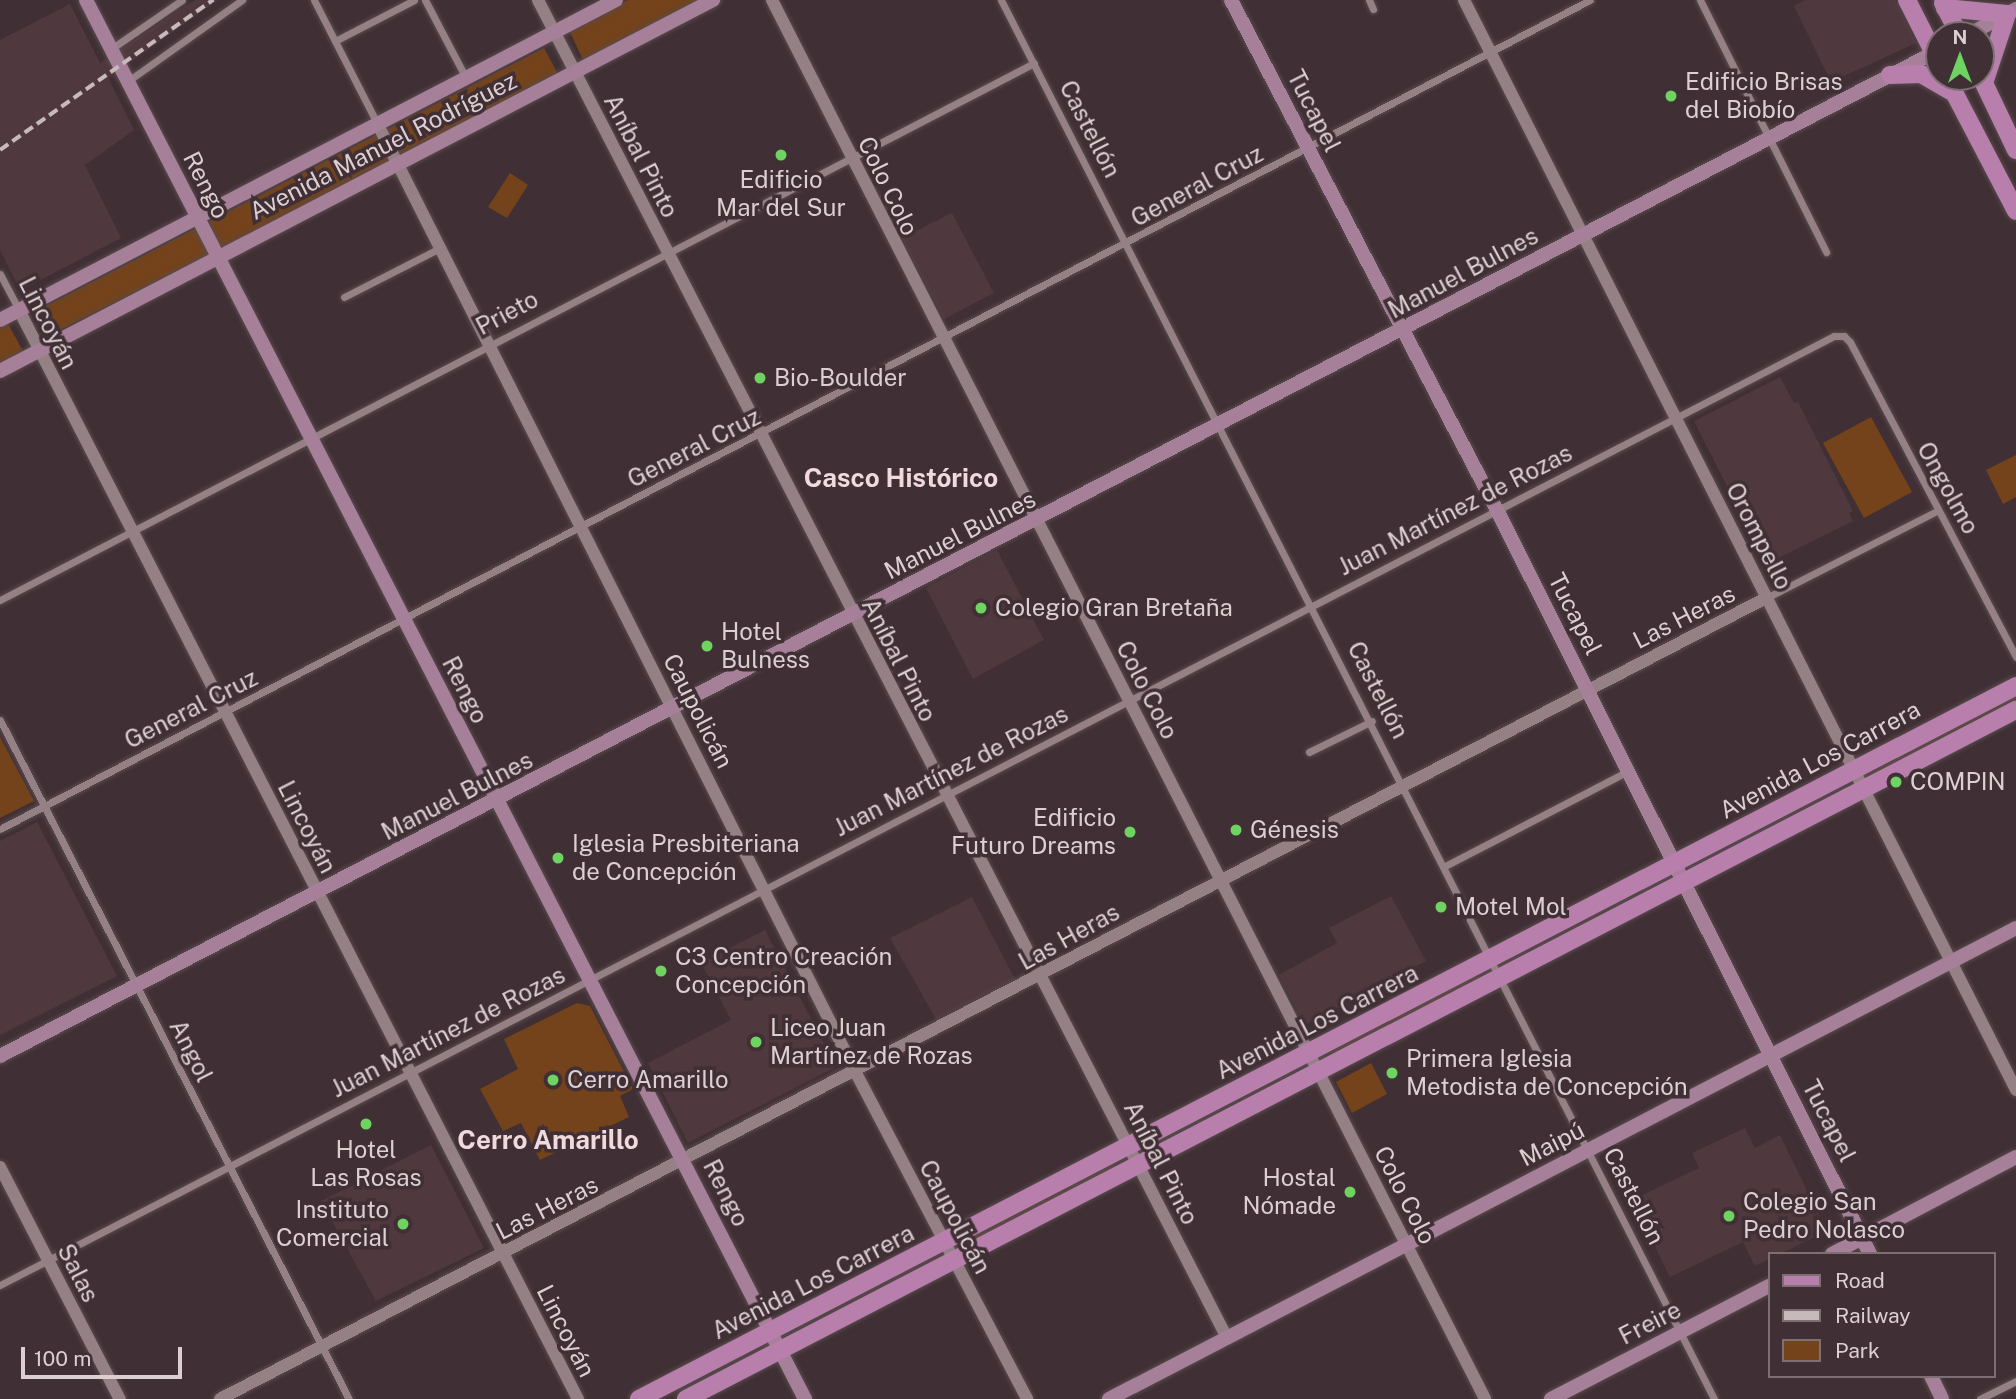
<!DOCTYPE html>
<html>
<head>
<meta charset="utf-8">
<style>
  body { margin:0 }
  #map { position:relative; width:2016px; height:1399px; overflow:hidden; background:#402f34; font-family:"Public Sans",sans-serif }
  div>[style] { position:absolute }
  .built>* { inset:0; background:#50383f }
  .green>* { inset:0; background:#74431b }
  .roads { filter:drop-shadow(0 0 2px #594b4e) drop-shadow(0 0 2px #594b4e) }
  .minor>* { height:7px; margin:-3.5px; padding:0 3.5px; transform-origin:3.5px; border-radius:3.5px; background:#958086 }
  .tertiary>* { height:12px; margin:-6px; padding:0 6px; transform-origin:6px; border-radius:6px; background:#958086 }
  .secondary>* { height:14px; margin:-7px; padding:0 7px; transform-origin:7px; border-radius:7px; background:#a67f99 }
  .primary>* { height:18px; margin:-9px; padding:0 9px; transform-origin:9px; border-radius:9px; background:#b87fac }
  .rail>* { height:3.5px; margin-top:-1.75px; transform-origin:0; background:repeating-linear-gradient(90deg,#c7babd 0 10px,transparent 0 15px) }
  .dots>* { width:19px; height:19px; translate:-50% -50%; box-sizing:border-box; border:4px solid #402f34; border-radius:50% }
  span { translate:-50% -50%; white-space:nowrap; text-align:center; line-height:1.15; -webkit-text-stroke:7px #402f34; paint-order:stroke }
  .poi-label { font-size:24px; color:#dbcfd2 }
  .left { translate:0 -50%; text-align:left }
  .right { translate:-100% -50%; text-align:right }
  .street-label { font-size:24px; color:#dbcfd2 }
  .neighbourhood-label { font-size:26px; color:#f0d9df; font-weight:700 }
  .legend { position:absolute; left:1768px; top:1252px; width:228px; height:126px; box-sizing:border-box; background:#402f34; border:2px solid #7e6f73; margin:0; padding:9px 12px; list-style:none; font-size:21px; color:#dbcfd2 }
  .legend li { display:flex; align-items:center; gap:14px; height:35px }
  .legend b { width:35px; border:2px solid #7e6f73 }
  .north { position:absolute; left:1925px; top:21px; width:70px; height:70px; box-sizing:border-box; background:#402f34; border:2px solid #7e6f73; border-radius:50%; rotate:0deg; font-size:19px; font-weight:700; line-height:28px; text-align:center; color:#dbcfd2 }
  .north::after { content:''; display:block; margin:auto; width:24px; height:32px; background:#6ed360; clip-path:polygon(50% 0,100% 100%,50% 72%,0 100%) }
  .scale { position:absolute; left:21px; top:1347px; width:161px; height:32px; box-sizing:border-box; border:4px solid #dbcfd2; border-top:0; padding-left:9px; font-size:21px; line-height:24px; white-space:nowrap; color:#dbcfd2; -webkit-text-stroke:5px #402f34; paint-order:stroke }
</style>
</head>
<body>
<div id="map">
  <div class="built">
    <i style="clip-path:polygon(195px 0,218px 0,108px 78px,134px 130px,85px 165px,121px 238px,25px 288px,18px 286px,0 250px,0 40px,70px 4px,100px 63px)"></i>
    <i style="clip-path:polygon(1805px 0,1895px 0,1916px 43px,1831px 82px,1794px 6px)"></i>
    <i style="clip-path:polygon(952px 213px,994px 293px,944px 319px,902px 238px)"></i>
    <i style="clip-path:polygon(1780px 377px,1794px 403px,1798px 402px,1853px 511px,1849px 513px,1853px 521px,1766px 564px,1694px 421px)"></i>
    <i style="clip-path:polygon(997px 550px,1044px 640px,973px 679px,926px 588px)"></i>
    <i style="clip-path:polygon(37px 822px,117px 976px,0 1035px,0 841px)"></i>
    <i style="clip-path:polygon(1391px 896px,1426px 961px,1305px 1025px,1279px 975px,1337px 943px,1329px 928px)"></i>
    <i style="clip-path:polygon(972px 897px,1015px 979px,936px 1019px,890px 938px)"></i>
    <i style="clip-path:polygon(765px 930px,836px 1067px,688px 1143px,648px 1063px,731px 1020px,701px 963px)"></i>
    <i style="clip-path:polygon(1745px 1128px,1755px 1148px,1780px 1135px,1827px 1231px,1780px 1254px,1769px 1254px,1769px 1259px,1755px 1266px,1743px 1242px,1670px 1277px,1632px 1200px,1699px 1168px,1692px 1153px)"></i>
    <i style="clip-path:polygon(431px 1145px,484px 1248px,376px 1301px,321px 1201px)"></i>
  </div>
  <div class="green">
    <i style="clip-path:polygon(628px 0,700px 0,584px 62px,569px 30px)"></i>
    <i style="clip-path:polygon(544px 48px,560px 78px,50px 335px,38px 310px)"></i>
    <i style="clip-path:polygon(510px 173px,528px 185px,507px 218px,488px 207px)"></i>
    <i style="clip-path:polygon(8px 324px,23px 351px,0 363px,0 328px)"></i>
    <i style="clip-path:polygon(1871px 417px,1912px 492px,1864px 518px,1823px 443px)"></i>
    <i style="clip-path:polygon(2016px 455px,2016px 497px,2003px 504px,1986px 470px)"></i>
    <i style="clip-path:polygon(2016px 695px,2016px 701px,1864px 779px,1868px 774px)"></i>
    <i style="clip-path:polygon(0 737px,34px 801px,0 818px)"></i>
    <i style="clip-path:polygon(1476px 975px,1478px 980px,1335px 1055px,1330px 1052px)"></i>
    <i style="clip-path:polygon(577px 1003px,590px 1006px,633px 1089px,620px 1096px,629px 1117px,540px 1160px,521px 1123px,503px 1131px,480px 1089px,518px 1069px,504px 1039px)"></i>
    <i style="clip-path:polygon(1371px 1063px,1387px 1094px,1352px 1113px,1336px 1082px)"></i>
    <i style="clip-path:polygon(1113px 1165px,1116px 1167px,961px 1246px,962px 1242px)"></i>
  </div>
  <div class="roads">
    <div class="minor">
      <i style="left:314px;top:0;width:138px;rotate:62.9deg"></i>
      <i style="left:425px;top:0;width:88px;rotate:62.3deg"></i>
      <i style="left:1001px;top:0;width:1570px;rotate:62.99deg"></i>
      <i style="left:1369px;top:0;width:10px;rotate:66deg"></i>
      <i style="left:1700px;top:0;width:282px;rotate:63.4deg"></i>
      <i style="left:335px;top:41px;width:89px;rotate:-27.4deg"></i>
      <i style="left:111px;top:49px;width:86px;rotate:-34.6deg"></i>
      <i style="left:128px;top:81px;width:140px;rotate:-35.4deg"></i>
      <i style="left:0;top:274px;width:41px;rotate:62.2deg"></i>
      <i style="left:344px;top:297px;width:108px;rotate:-27deg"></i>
      <i style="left:1766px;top:598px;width:192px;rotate:-27deg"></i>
      <i style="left:0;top:600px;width:1165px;rotate:-27.44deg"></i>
      <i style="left:0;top:720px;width:763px;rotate:62.8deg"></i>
      <i style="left:1309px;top:752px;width:70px;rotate:-26.2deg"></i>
      <i style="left:0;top:829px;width:1793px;rotate:-27.54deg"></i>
      <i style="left:1445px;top:866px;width:206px;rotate:-27.4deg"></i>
      <i style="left:0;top:1285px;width:2065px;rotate:-27.36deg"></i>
      <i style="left:1834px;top:336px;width:10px"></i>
      <i style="left:1844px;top:336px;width:8px;rotate:45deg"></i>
      <i style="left:1850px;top:342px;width:356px;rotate:62.2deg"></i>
      <i style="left:1980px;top:1399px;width:40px;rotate:-26.6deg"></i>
    </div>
    <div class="tertiary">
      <i style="left:538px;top:0;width:1505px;rotate:62.75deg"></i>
      <i style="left:772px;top:0;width:1570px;rotate:62.99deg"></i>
      <i style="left:1464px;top:0;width:1222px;rotate:63.14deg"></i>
      <i style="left:377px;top:123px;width:1064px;rotate:63.24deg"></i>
      <i style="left:856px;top:1073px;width:368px;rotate:62.3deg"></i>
      <i style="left:19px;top:310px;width:1224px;rotate:62.83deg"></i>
      <i style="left:0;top:1167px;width:261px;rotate:62.7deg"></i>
      <i style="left:220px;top:1399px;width:1741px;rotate:-27.39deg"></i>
    </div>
    <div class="secondary">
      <i style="left:86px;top:0;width:1573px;rotate:62.8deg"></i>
      <i style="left:1231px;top:0;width:584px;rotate:62.47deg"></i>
      <i style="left:1501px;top:518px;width:823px;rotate:63.37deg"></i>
      <i style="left:1968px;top:35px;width:55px;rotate:-28.4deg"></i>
      <i style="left:0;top:320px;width:694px;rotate:-27.45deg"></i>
      <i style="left:0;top:371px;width:804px;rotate:-27.49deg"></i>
      <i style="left:0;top:1056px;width:2184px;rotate:-27.42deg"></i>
      <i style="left:1832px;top:1254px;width:208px;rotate:-27.8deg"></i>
      <i style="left:1931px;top:1376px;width:25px;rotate:64deg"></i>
      <i style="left:1109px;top:1399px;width:1022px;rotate:-27.44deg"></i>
      <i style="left:1551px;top:1399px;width:246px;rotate:-27.4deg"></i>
    </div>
    <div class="primary">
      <i style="left:1907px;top:0;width:71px;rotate:63.1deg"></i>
      <i style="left:1943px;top:3px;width:36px;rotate:63deg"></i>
      <i style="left:1945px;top:8px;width:62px;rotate:5.5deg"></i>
      <i style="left:2007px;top:14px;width:73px;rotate:108.4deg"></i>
      <i style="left:1890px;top:75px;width:31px;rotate:-2deg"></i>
      <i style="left:1921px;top:74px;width:34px;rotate:30deg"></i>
      <i style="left:1946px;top:77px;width:151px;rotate:62.4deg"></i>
      <i style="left:1981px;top:77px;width:81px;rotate:64.4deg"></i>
      <i style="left:639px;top:1399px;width:1551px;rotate:-27.37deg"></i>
      <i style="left:686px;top:1399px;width:1498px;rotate:-27.39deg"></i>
    </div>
  </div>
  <div class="rail">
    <i style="left:0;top:150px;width:261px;rotate:-35.2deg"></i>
  </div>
  <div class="dots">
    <i style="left:1671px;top:96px;background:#6ed360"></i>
    <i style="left:781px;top:155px;background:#6ed360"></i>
    <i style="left:760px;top:378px;background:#6ed360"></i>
    <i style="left:981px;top:608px;background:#6ed360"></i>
    <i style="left:707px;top:646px;background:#6ed360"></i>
    <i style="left:1896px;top:782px;background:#6ed360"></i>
    <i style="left:1236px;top:830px;background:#6ed360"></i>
    <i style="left:1130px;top:832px;background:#6ed360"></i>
    <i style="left:558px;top:858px;background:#6ed360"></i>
    <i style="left:1441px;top:907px;background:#6ed360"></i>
    <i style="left:661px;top:971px;background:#6ed360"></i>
    <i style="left:756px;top:1042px;background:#6ed360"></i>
    <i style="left:1392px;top:1073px;background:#6ed360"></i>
    <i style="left:553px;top:1080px;background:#6ed360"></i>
    <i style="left:366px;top:1124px;background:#6ed360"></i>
    <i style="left:1350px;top:1192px;background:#6ed360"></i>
    <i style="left:1729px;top:1216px;background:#6ed360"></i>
    <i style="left:403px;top:1224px;background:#6ed360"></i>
  </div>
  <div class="poi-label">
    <span class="left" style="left:1685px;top:96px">Edificio Brisas<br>del Biobío</span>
    <span style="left:781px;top:194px">Edificio<br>Mar del Sur</span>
    <span class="left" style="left:774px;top:378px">Bio-Boulder</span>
    <span class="left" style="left:995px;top:608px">Colegio Gran Bretaña</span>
    <span class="left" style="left:721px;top:646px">Hotel<br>Bulness</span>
    <span class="left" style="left:1910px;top:782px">COMPIN</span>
    <span class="right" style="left:1116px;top:832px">Edificio<br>Futuro Dreams</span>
    <span class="left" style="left:1250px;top:830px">Génesis</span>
    <span class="left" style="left:572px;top:858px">Iglesia Presbiteriana<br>de Concepción</span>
    <span class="left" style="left:1455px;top:907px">Motel Mol</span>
    <span class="left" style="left:675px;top:971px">C3 Centro Creación<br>Concepción</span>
    <span class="left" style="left:770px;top:1042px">Liceo Juan<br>Martínez de Rozas</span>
    <span class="left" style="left:1406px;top:1073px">Primera Iglesia<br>Metodista de Concepción</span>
    <span class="left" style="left:567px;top:1080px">Cerro Amarillo</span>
    <span style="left:366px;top:1164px">Hotel<br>Las Rosas</span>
    <span class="right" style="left:1336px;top:1192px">Hostal<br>Nómade</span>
    <span class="left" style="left:1743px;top:1216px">Colegio San<br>Pedro Nolasco</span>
    <span class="right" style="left:389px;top:1224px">Instituto<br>Comercial</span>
  </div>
  <div class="street-label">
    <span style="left:1314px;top:111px;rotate:63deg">Tucapel</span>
    <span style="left:1090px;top:129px;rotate:63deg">Castellón</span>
    <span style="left:383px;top:146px;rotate:-27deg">Avenida Manuel Rodríguez</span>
    <span style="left:641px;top:156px;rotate:63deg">Aníbal Pinto</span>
    <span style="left:206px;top:185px;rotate:63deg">Rengo</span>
    <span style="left:888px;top:186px;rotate:64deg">Colo Colo</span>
    <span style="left:1197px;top:186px;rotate:-28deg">General Cruz</span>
    <span style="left:1463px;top:273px;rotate:-28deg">Manuel Bulnes</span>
    <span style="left:507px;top:313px;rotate:-28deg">Prieto</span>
    <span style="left:48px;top:323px;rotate:63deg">Lincoyán</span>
    <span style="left:694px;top:448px;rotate:-27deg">General Cruz</span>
    <span style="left:1948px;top:488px;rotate:61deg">Ongolmo</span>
    <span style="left:1455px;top:510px;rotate:-27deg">Juan Martínez de Rozas</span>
    <span style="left:960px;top:535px;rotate:-27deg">Manuel Bulnes</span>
    <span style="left:1759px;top:536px;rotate:63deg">Orompello</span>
    <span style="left:1575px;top:614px;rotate:63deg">Tucapel</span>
    <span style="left:1684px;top:617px;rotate:-27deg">Las Heras</span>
    <span style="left:899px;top:660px;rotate:63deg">Aníbal Pinto</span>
    <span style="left:465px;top:690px;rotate:63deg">Rengo</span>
    <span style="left:1147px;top:690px;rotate:63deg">Colo Colo</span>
    <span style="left:1378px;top:690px;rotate:63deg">Castellón</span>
    <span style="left:191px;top:709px;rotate:-27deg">General Cruz</span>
    <span style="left:698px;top:711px;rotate:63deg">Caupolicán</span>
    <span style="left:1820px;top:760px;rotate:-28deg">Avenida Los Carrera</span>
    <span style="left:951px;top:771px;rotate:-27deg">Juan Martínez de Rozas</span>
    <span style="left:457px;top:796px;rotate:-27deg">Manuel Bulnes</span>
    <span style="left:307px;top:827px;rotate:63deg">Lincoyán</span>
    <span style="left:1069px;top:937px;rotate:-29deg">Las Heras</span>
    <span style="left:1317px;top:1022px;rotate:-27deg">Avenida Los Carrera</span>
    <span style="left:448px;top:1032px;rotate:-27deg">Juan Martínez de Rozas</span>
    <span style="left:191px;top:1051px;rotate:63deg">Angol</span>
    <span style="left:1829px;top:1121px;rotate:63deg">Tucapel</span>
    <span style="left:1552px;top:1144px;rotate:-27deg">Maipú</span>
    <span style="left:1161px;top:1163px;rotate:63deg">Aníbal Pinto</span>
    <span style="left:726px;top:1193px;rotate:63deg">Rengo</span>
    <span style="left:1405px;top:1195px;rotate:63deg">Colo Colo</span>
    <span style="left:1634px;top:1196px;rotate:63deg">Castellón</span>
    <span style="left:547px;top:1208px;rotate:-27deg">Las Heras</span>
    <span style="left:955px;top:1217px;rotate:62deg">Caupolicán</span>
    <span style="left:78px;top:1273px;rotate:63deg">Salas</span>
    <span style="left:813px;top:1282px;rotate:-27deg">Avenida Los Carrera</span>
    <span style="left:1650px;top:1323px;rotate:-27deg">Freire</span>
    <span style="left:566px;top:1331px;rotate:63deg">Lincoyán</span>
  </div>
  <div class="neighbourhood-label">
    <span style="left:901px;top:478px">Casco Histórico</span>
    <span style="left:548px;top:1140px">Cerro Amarillo</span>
  </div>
  <ul class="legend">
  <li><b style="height:9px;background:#b87fac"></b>Road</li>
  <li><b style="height:9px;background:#c7babd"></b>Railway</li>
  <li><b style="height:19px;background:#74431b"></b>Park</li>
  </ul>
  <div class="north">N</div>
  <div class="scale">100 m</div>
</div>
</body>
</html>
